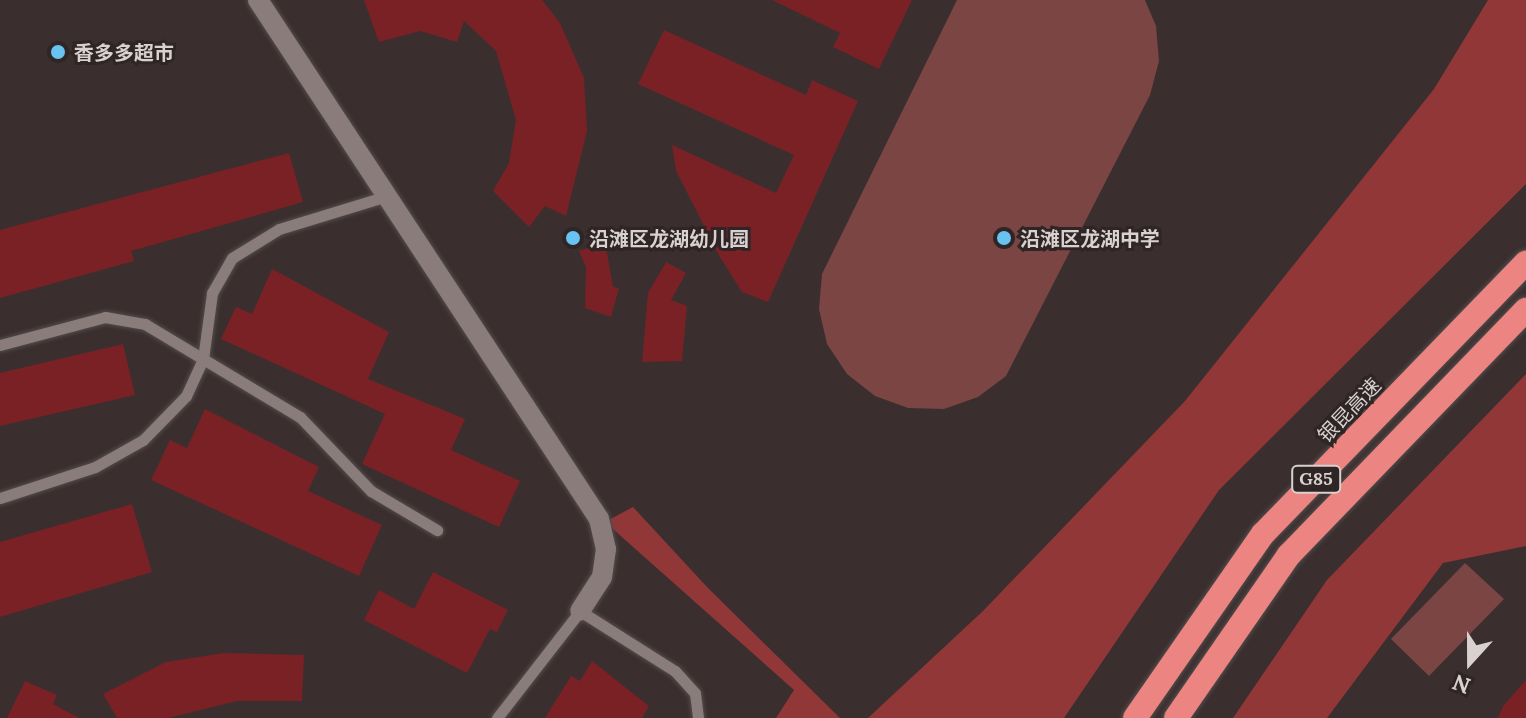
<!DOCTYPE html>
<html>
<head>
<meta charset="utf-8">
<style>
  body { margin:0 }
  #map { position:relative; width:1526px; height:718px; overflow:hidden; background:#3a2f2e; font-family:Lora,"Noto Sans SC",serif }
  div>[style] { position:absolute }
  .green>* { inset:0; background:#7b4543 }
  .forest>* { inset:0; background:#913738 }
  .building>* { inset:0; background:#7a2126 }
  .roads { filter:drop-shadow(0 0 2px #544b4b) drop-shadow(0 0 2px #544b4b) }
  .service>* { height:11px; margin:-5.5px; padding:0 5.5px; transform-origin:5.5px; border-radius:5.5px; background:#897c7b }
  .minor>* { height:20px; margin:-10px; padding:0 10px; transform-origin:10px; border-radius:10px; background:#897c7b }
  .motorway>* { height:24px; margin:-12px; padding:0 12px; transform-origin:12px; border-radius:12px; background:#ec8582 }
  .dots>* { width:22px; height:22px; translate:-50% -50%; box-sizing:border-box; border:4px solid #2f2525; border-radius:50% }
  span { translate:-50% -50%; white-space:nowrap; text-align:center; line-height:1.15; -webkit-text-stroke:6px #2f2525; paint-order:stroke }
  .shield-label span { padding:2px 6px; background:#2f2525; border:2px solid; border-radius:6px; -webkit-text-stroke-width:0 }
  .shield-label { font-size:18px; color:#d8d1d0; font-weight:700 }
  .poi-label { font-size:20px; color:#d8d1d0; font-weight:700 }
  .left { translate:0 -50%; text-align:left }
  .street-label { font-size:20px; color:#d8d1d0 }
  .north { position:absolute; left:1430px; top:622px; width:80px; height:80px; -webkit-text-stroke:6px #2f2525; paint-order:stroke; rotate:201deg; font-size:22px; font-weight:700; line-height:32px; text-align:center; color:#d8d1d0 }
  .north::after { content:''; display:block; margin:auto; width:28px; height:36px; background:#d8d1d0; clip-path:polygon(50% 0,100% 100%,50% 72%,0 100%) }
</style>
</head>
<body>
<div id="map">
  <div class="green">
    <i style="clip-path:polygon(957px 0,1145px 0,1156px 26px,1159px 61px,1150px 95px,1006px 376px,978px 397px,944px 409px,908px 408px,875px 396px,847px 374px,827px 344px,819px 309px,822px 274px)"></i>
    <i style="clip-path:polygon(1465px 563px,1504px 599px,1429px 676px,1391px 639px)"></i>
  </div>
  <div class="forest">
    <i style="clip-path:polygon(1488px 0,1526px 0,1526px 184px,1219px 490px,1064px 718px,868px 718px,983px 611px,1185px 401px,1434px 89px)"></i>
    <i style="clip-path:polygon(1526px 374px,1526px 546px,1443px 563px,1327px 718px,1233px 718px,1327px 580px)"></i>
    <i style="clip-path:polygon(633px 507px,708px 588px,840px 718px,776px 718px,794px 690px,605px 522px)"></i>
  </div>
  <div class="building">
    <i style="clip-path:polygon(364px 0,542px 0,560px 23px,584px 78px,587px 131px,566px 216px,545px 206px,529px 227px,493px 191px,509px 163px,516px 120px,496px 51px,464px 21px,457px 42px,420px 31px,379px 42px)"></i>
    <i style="clip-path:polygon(772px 0,912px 0,879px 69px,833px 47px,840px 33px)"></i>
    <i style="clip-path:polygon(664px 30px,806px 95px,812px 80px,858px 101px,768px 302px,742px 292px,720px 257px,676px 171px,672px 145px,776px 193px,794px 155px,638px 84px)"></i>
    <i style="clip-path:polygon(289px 153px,303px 202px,131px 251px,134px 261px,0 298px,0 230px)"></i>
    <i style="clip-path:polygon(605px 242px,613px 287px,619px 288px,611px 317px,585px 308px,586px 267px,579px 251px)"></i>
    <i style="clip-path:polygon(666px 262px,686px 273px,671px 300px,687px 306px,682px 361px,642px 362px,648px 293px)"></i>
    <i style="clip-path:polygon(272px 269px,389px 332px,368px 379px,465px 419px,451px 450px,520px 481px,499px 527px,362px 464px,385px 414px,221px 339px,236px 307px,252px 314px)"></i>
    <i style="clip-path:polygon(123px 344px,135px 395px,0 426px,0 373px)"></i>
    <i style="clip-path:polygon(205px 409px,319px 467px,308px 491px,382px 525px,359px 576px,151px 480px,170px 440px,187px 448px)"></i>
    <i style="clip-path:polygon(132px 504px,152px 572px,0 617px,0 542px)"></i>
    <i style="clip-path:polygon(433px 572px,508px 610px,497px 632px,490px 629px,467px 673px,364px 620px,379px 590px,414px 609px)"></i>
    <i style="clip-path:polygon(224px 653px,304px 655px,302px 701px,237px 701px,168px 718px,117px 718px,103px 694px,166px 662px)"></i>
    <i style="clip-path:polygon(592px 661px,649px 706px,642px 718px,545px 718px,571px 676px,580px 681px)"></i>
    <i style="clip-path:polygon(1526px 680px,1526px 718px,1498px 718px,1503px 706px)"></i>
    <i style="clip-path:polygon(25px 681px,57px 695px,53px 704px,79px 718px,7px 718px)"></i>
  </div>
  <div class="roads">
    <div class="service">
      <i style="left:0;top:345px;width:109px;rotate:-14.9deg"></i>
      <i style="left:105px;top:317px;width:41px;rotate:9.9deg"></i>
      <i style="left:145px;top:324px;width:181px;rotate:31deg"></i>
      <i style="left:300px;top:417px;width:103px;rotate:46.2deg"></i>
      <i style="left:371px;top:491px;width:77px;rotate:30.6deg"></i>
      <i style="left:0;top:498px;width:100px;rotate:-18.1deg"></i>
      <i style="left:95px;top:467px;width:55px;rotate:-29.4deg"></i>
      <i style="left:143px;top:440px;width:62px;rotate:-45.7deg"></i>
      <i style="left:186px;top:396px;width:41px;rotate:-65.3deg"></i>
      <i style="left:203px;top:359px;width:67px;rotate:-82.2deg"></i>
      <i style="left:212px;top:293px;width:40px;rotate:-60.3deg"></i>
      <i style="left:232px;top:258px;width:55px;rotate:-31.7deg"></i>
      <i style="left:279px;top:229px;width:113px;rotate:-17deg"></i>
      <i style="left:497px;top:718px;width:135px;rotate:-52.2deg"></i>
      <i style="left:580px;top:611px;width:112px;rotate:32.3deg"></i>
      <i style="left:675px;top:671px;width:30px;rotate:48deg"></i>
      <i style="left:695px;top:693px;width:25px;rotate:83deg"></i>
    </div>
    <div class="minor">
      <i style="left:258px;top:0;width:621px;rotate:56.69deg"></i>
      <i style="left:599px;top:519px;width:31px;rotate:77deg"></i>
      <i style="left:606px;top:549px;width:28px;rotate:98deg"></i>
      <i style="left:602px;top:577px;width:40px;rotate:122.9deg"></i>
    </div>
    <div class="motorway">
      <i style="left:1135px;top:718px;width:224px;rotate:-55.2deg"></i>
      <i style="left:1263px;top:534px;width:378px;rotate:-45.9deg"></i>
      <i style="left:1176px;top:718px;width:198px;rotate:-55.3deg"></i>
      <i style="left:1289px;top:555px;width:341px;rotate:-46deg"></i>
    </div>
  </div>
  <div class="dots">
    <i style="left:58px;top:52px;background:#69c3f1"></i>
    <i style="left:573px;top:238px;background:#69c3f1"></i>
    <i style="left:1004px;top:238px;background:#69c3f1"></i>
  </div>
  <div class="shield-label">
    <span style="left:1316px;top:479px">G85</span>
  </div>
  <div class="poi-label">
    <span class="left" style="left:74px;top:52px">香多多超市</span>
    <span class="left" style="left:589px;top:238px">沿滩区龙湖幼儿园</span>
    <span class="left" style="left:1020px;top:238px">沿滩区龙湖中学</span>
  </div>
  <div class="street-label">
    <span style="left:1349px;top:410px;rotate:-46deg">银昆高速</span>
  </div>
  <div class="north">N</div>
</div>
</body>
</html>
